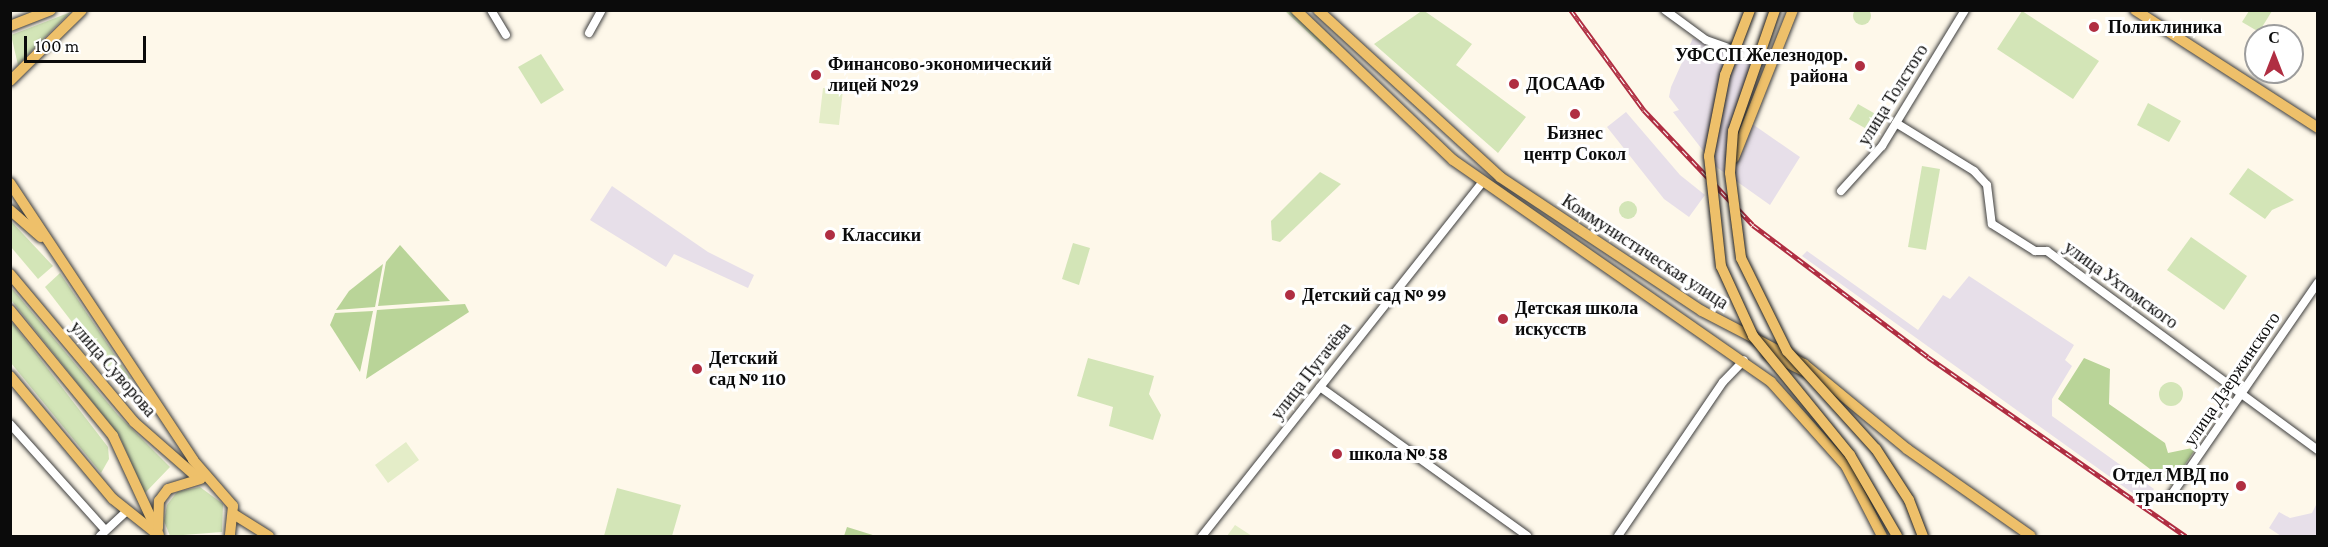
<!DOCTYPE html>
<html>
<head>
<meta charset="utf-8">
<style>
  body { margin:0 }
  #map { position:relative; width:2328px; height:547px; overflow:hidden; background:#fef8ea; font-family:"Crimson Pro",serif }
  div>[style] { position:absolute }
  .industrial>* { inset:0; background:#e7dfe9 }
  .green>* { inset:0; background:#d3e5b7 }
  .round { border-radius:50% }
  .forest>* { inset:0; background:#b9d498 }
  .pitch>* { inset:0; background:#e4edc8 }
  .roads { filter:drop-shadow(0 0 2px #3e3e3e) drop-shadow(0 0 2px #3e3e3e) }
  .minor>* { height:8px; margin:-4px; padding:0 4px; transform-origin:4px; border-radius:4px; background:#fff }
  .major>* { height:10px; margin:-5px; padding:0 5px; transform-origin:5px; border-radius:5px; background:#eec06a }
  .rail>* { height:4.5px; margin-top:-2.25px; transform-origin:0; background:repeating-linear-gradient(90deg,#fff 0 7px,#b02e42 0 14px); box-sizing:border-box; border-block:2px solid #b02e42 }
  .bridges { filter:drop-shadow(0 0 2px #1c1c1c) drop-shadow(0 0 2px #1c1c1c) }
  .major-bridge>* { height:10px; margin:-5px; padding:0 5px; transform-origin:5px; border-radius:5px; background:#eec06a }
  .dots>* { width:16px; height:16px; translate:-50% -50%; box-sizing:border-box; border:3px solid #fff; border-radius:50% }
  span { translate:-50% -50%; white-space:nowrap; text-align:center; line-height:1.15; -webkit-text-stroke:6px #fff; paint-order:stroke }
  .poi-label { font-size:18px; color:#0b0b0b; font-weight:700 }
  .left { translate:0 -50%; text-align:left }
  .right { translate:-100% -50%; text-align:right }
  .street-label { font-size:18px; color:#0b0b0b }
  .frame { position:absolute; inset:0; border:12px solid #0b0b0b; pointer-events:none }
  .north { position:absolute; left:2244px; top:24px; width:60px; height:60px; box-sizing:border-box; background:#fff; border:2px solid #9d9d9d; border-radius:50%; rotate:0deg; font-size:16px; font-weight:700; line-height:24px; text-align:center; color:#0b0b0b }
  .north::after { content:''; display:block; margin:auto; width:21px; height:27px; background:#b02e42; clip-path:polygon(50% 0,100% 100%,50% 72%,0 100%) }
  .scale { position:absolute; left:24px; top:36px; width:122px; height:27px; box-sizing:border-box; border:3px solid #0b0b0b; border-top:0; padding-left:8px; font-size:18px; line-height:21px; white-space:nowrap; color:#0b0b0b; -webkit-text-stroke:4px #fff; paint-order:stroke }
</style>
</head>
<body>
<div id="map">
  <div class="industrial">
    <i style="clip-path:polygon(1693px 38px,1752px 64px,1738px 114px,1800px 157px,1770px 205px,1715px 166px,1673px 112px,1679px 110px,1669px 97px,1671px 87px)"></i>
    <i style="clip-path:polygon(1626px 112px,1680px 175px,1705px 195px,1689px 217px,1664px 199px,1607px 127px)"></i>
    <i style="clip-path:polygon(612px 186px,708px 252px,754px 275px,748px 288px,674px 254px,666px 267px,590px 220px)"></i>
    <i style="clip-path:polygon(1807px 251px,1918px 330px,1943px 295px,1950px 299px,1969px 276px,2074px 345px,2065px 360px,2072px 366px,2052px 399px,2052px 416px,2154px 489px,2145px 502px,1802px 256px)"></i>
    <i style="clip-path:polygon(2317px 503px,2317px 536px,2281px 536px,2269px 528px,2279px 512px,2290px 518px,2312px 513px)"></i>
  </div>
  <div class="green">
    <i class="round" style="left:1853px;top:7px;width:18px;height:18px"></i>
    <i style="clip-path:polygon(1423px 10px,1472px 44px,1456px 65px,1526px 117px,1498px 153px,1374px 44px)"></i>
    <i style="clip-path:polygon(1285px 11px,1299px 11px,1337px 47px,1331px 54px)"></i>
    <i style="clip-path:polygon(2022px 11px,2099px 61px,2073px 99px,1997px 49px)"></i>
    <i style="clip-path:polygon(2249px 11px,2272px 11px,2259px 32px,2242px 22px)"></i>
    <i style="clip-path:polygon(71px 12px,54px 28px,18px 65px,11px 35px)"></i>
    <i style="clip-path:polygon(541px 54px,564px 90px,541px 104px,518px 67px)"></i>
    <i style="clip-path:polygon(2148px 103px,2181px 121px,2169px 142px,2137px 125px)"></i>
    <i style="clip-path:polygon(1858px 104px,1886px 120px,1877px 135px,1849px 119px)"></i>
    <i style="clip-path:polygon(1922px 166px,1940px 169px,1926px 250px,1908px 247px)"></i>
    <i style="clip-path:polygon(2248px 168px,2294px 200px,2272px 210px,2265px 219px,2229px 194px)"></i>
    <i style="clip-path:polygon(1320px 172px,1341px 184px,1280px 242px,1272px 240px,1271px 221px)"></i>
    <i class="round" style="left:1619px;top:201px;width:18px;height:18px"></i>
    <i style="clip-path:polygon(11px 221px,53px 266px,38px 279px,11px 247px)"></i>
    <i style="clip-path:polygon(2191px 237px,2247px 276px,2224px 310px,2167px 270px)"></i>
    <i style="clip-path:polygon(1073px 243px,1090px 248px,1079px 285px,1062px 279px)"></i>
    <i style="clip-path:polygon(60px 273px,131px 379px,123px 388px,45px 287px)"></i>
    <i style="clip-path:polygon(10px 286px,118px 415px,170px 467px,145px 493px,119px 435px,11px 300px)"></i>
    <i style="clip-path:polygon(11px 321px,108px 447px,109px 459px,101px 473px,11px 363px)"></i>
    <i style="clip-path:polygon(1088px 358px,1154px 376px,1149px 394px,1161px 415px,1153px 440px,1109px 426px,1113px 407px,1077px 396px)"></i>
    <i class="round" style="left:2159px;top:382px;width:24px;height:24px"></i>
    <i style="clip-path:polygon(200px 487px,223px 504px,222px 532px,170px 536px,164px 521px,167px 505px,177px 492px)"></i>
    <i style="clip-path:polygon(617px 488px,681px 505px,672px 536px,604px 536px)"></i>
  </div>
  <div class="forest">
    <i style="clip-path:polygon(400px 245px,450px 301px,378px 306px,386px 262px)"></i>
    <i style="clip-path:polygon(383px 264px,375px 307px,336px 310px,349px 291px)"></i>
    <i style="clip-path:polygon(465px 304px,469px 312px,366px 379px,377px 310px)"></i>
    <i style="clip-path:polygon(373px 311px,360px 372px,330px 325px,335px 313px)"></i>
    <i style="clip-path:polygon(2084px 358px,2110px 369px,2109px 404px,2165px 443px,2168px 453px,2197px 447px,2171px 485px,2058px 399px)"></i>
    <i style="clip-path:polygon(847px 527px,876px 536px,844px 536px)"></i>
  </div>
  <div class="pitch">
    <i style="clip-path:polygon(823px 88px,843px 90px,839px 125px,819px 123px)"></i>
    <i style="clip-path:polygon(406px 442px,419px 460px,388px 483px,375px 465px)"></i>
    <i style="clip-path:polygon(1235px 525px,1252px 536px,1227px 536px)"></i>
  </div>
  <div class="roads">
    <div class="minor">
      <i style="left:491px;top:10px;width:29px;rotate:59deg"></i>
      <i style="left:1665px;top:10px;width:51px;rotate:36.2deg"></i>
      <i style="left:1706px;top:40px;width:57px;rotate:19.4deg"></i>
      <i style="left:589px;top:33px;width:26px;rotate:-61deg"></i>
      <i style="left:1896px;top:123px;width:92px;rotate:31.6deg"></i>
      <i style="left:1974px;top:171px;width:19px;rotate:47deg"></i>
      <i style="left:1987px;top:185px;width:39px;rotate:83deg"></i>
      <i style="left:1992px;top:224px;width:51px;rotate:32.1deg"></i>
      <i style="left:2035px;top:251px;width:12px"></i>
      <i style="left:2047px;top:251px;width:336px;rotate:36.3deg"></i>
      <i style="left:1841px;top:191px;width:61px;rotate:-47.7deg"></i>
      <i style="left:1882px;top:146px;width:159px;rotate:-58.6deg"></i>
      <i style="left:1320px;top:387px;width:255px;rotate:35.7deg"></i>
      <i style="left:10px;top:424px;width:142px;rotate:48.1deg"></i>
      <i style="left:2172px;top:494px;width:257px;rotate:-55.4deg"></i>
      <i style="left:100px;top:536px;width:35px;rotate:-43deg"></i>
      <i style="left:1202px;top:536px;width:453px;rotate:-51.6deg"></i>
      <i style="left:1618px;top:536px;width:186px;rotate:-55.7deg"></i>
      <i style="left:1723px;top:382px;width:30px;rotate:-46deg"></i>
    </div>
    <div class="major">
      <i style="left:1296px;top:10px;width:217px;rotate:43.7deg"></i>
      <i style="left:1453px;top:160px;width:388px;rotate:34.9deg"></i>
      <i style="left:1771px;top:382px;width:113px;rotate:48.2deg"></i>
      <i style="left:1846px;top:466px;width:79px;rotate:62.8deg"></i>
      <i style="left:1318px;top:10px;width:247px;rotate:42.5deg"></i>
      <i style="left:1500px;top:177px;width:242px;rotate:33.6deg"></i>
      <i style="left:1702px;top:311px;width:115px;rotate:27.5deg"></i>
      <i style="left:1804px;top:364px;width:134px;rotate:39.5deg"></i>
      <i style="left:1907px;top:449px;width:151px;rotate:35.1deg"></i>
      <i style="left:2135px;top:10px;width:218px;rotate:32.8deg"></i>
      <i style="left:10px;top:26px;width:44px;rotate:-21.3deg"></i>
      <i style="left:10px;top:81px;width:101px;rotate:-44.6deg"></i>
      <i style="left:1734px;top:158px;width:159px;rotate:-68.3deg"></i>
      <i style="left:10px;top:183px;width:332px;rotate:56.5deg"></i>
      <i style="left:193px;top:460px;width:61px;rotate:49deg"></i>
      <i style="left:233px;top:506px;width:30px;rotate:96deg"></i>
      <i style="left:10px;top:210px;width:41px;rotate:41.1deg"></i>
      <i style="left:10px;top:274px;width:193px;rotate:50deg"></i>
      <i style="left:134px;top:422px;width:86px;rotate:41.2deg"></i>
      <i style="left:10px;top:310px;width:163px;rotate:50.7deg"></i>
      <i style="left:113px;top:436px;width:109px;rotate:65.1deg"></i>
      <i style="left:1767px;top:353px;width:41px;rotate:25.9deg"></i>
      <i style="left:10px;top:376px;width:160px;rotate:50.1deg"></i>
      <i style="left:113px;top:499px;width:56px;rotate:38.5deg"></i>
      <i style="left:235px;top:515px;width:40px;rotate:32deg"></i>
      <i style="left:158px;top:528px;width:27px;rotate:-88deg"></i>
      <i style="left:159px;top:501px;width:15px;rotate:-53deg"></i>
      <i style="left:168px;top:489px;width:34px;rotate:-17deg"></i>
    </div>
  </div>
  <div class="rail">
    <i style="left:1571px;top:10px;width:124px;rotate:53.9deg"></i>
    <i style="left:1644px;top:110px;width:158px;rotate:46.5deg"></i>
    <i style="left:1753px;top:225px;width:219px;rotate:37deg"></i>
    <i style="left:1928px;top:357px;width:314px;rotate:34.8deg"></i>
  </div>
  <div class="bridges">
    <div class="major-bridge">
      <i style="left:1750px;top:10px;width:70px;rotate:111deg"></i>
      <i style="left:1725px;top:75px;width:83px;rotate:101.2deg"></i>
      <i style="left:1709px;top:156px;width:111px;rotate:83.8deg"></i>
      <i style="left:1721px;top:266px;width:77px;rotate:65.4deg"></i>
      <i style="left:1753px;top:336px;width:154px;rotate:50.8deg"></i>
      <i style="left:1850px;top:455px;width:94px;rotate:59.9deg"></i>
      <i style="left:1775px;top:10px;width:128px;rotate:109.1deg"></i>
      <i style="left:1733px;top:131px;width:42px;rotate:94.1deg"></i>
      <i style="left:1730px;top:173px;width:86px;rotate:82.6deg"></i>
      <i style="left:1741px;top:258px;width:104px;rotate:63.7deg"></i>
      <i style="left:1787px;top:351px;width:132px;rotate:47.8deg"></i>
      <i style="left:1876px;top:449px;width:61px;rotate:57.1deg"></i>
      <i style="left:1909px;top:500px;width:39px;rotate:69deg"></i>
    </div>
  </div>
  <div class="dots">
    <i style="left:2094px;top:27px;background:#b02e42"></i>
    <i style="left:1860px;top:66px;background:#b02e42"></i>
    <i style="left:816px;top:75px;background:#b02e42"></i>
    <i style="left:1514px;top:84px;background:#b02e42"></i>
    <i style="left:1575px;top:114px;background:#b02e42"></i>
    <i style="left:830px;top:235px;background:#b02e42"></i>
    <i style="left:1290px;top:295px;background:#b02e42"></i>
    <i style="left:1503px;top:319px;background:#b02e42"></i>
    <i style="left:697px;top:369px;background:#b02e42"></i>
    <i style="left:1337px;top:454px;background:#b02e42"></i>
    <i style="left:2241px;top:486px;background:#b02e42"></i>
  </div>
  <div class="poi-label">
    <span class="left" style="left:2108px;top:27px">Поликлиника</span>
    <span class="right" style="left:1848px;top:66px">УФССП Железнодор.<br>района</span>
    <span class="left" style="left:828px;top:75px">Финансово-экономический<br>лицей №29</span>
    <span class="left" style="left:1526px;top:84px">ДОСААФ</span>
    <span style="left:1575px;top:144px">Бизнес<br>центр Сокол</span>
    <span class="left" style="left:842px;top:235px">Классики</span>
    <span class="left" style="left:1302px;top:295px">Детский сад № 99</span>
    <span class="left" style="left:1515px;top:319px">Детская школа<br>искусств</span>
    <span class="left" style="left:709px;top:369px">Детский<br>сад № 110</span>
    <span class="left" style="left:1349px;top:454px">школа № 58</span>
    <span class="right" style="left:2229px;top:486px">Отдел МВД по<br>транспорту</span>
  </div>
  <div class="street-label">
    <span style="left:1893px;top:95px;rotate:-58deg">улица Толстого</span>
    <span style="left:1645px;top:252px;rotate:33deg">Коммунистическая улица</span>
    <span style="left:2121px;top:285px;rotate:36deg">улица Ухтомского</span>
    <span style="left:113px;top:369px;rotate:49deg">улица Суворова</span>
    <span style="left:1311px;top:371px;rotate:-52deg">улица Пугачёва</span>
    <span style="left:2232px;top:379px;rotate:-56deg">улица Дзержинского</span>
  </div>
  <div class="frame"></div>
  <div class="north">С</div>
  <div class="scale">100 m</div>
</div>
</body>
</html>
